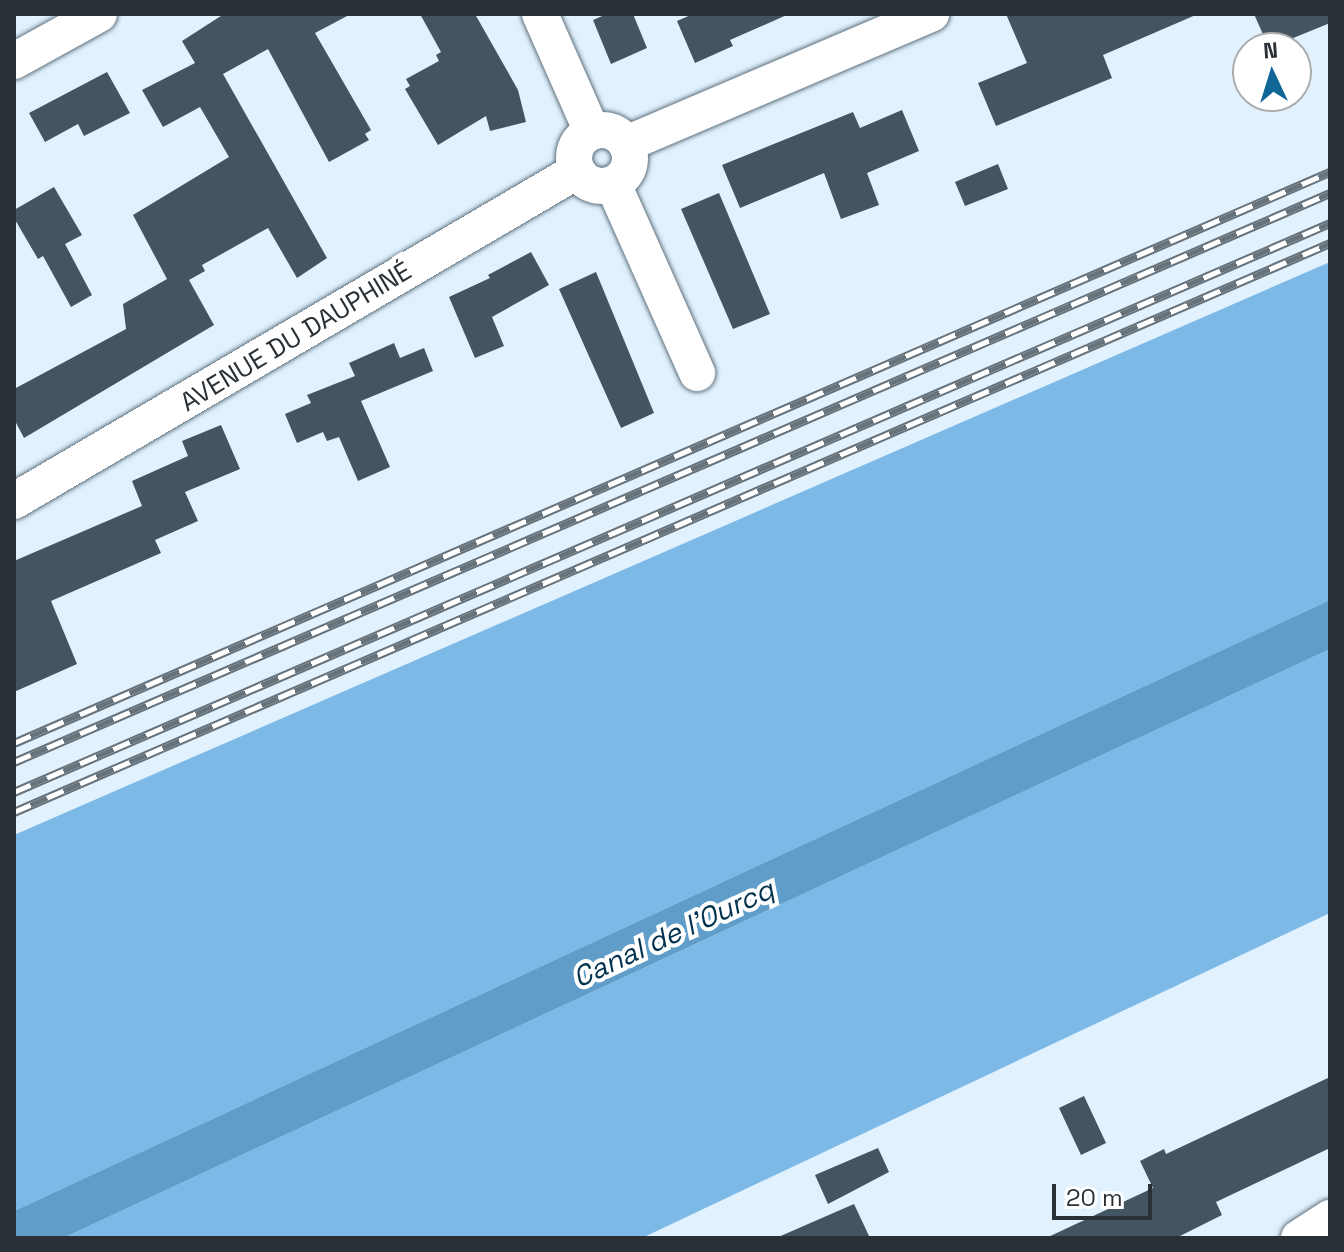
<!DOCTYPE html>
<html>
<head>
<meta charset="utf-8">
<style>
  body { margin:0 }
  #map { position:relative; width:1344px; height:1252px; overflow:hidden; background:#e1f1fe; font-family:"Space Grotesk",sans-serif }
  div>[style] { position:absolute }
  .forest>* { inset:0; background:#7cb9e6 }
  .water>* { inset:0; background:#609dc8 }
  .building>* { inset:0; background:#445562 }
  .roads { filter:drop-shadow(0 0 2px #5f717e) drop-shadow(0 0 2px #5f717e) }
  .minor>* { height:36px; margin:-18px; padding:0 18px; transform-origin:18px; border-radius:18px; background:#fff }
  .minor>.ring { margin:-18px; padding:0; box-sizing:content-box; background:none; border:36px solid #fff; border-radius:50% }
  .rail>* { height:9px; margin-top:-4.5px; transform-origin:0; background:repeating-linear-gradient(90deg,#fff 0 18px,#67727a 0 36px); box-sizing:border-box; border-block:2px solid #67727a }
  span { translate:-50% -50%; white-space:nowrap; text-align:center; line-height:1.15; -webkit-text-stroke:8px #fff; paint-order:stroke }
  .street-label { font-size:26px; color:#293137 }
  .water-label { font-size:28px; color:#00324f; font-style:italic }
  .frame { position:absolute; inset:0; border:16px solid #293137; pointer-events:none }
  .north { position:absolute; left:1232px; top:32px; width:80px; height:80px; box-sizing:border-box; background:#fff; border:2px solid #a9adaf; border-radius:50%; rotate:356deg; font-size:22px; font-weight:700; line-height:32px; text-align:center; color:#293137 }
  .north::after { content:''; display:block; margin:auto; width:28px; height:36px; background:#106797; clip-path:polygon(50% 0,100% 100%,50% 72%,0 100%) }
  .scale { position:absolute; left:1052px; top:1184px; width:100px; height:36px; box-sizing:border-box; border:4px solid #293137; border-top:0; padding-left:10px; font-size:24px; line-height:28px; white-space:nowrap; color:#293137; -webkit-text-stroke:6px #fff; paint-order:stroke }
</style>
</head>
<body>
<div id="map">
  <div class="forest">
    <i style="clip-path:polygon(1330px 262px,1330px 600px,14px 1211px,14px 835px)"></i>
    <i style="clip-path:polygon(1330px 649px,1330px 913px,642px 1238px,63px 1238px)"></i>
  </div>
  <div class="water">
    <i style="clip-path:polygon(1330px 600px,1330px 649px,63px 1238px,14px 1238px,14px 1211px)"></i>
  </div>
  <div class="building">
    <i style="clip-path:polygon(224px 14px,351px 14px,315px 33px,371px 130px,365px 134px,369px 140px,329px 162px,268px 49px,223px 74px,327px 258px,297px 278px,268px 228px,202px 265px,205px 271px,189px 280px,214px 325px,24px 438px,14px 419px,14px 389px,126px 329px,123px 304px,167px 279px,133px 215px,229px 157px,200px 107px,163px 127px,142px 90px,195px 63px,182px 41px)"></i>
    <i style="clip-path:polygon(420px 14px,475px 14px,518px 90px,526px 122px,490px 131px,486px 116px,438px 145px,405px 89px,410px 86px,406px 79px,439px 61px,436px 55px,441px 52px)"></i>
    <i style="clip-path:polygon(607px 14px,633px 14px,647px 48px,611px 64px,593px 20px)"></i>
    <i style="clip-path:polygon(693px 14px,789px 14px,730px 40px,733px 46px,695px 63px,677px 21px)"></i>
    <i style="clip-path:polygon(1006px 14px,1198px 14px,1103px 55px,1112px 78px,996px 126px,978px 83px,1027px 63px)"></i>
    <i style="clip-path:polygon(1254px 14px,1330px 14px,1330px 23px,1269px 48px)"></i>
    <i style="clip-path:polygon(107px 72px,130px 113px,84px 136px,78px 124px,45px 142px,29px 113px)"></i>
    <i style="clip-path:polygon(902px 110px,919px 151px,867px 173px,879px 205px,841px 219px,824px 173px,740px 208px,722px 165px,853px 112px,860px 128px)"></i>
    <i style="clip-path:polygon(998px 164px,1008px 189px,965px 206px,955px 182px)"></i>
    <i style="clip-path:polygon(54px 187px,82px 235px,65px 244px,92px 295px,71px 307px,43px 256px,38px 259px,14px 218px,14px 210px)"></i>
    <i style="clip-path:polygon(719px 193px,770px 314px,733px 329px,681px 209px)"></i>
    <i style="clip-path:polygon(531px 252px,549px 285px,492px 317px,504px 346px,475px 358px,449px 297px,490px 278px,488px 275px)"></i>
    <i style="clip-path:polygon(596px 272px,654px 413px,621px 428px,559px 289px)"></i>
    <i style="clip-path:polygon(394px 343px,400px 358px,424px 348px,433px 371px,361px 401px,390px 467px,358px 481px,339px 437px,327px 441px,323px 432px,297px 443px,285px 414px,311px 403px,307px 395px,355px 376px,349px 363px)"></i>
    <i style="clip-path:polygon(221px 425px,240px 469px,185px 492px,198px 521px,155px 540px,161px 553px,51px 601px,77px 664px,14px 692px,14px 561px,142px 506px,132px 481px,188px 456px,182px 441px)"></i>
    <i style="clip-path:polygon(1330px 1077px,1330px 1148px,1216px 1202px,1222px 1215px,1176px 1238px,1046px 1238px,1153px 1188px,1140px 1161px,1164px 1149px,1166px 1154px)"></i>
    <i style="clip-path:polygon(1084px 1096px,1106px 1143px,1081px 1155px,1059px 1108px)"></i>
    <i style="clip-path:polygon(878px 1148px,889px 1172px,828px 1204px,815px 1175px)"></i>
    <i style="clip-path:polygon(854px 1204px,870px 1238px,776px 1238px)"></i>
  </div>
  <div class="roads">
    <div class="minor">
      <i style="left:540px;top:14px;width:129px;rotate:66.2deg"></i>
      <i style="left:14px;top:61px;width:97px;rotate:-28.9deg"></i>
      <i class="ring" style="left:574px;top:130px;width:20px;height:20px"></i>
      <i style="left:626px;top:144px;width:332px;rotate:-23.1deg"></i>
      <i style="left:613px;top:184px;width:207px;rotate:66deg"></i>
      <i style="left:14px;top:501px;width:653px;rotate:-30.38deg"></i>
      <i style="left:1299px;top:1238px;width:37px;rotate:-33deg"></i>
    </div>
  </div>
  <div class="rail">
    <i style="left:14px;top:743px;width:1435px;rotate:-23.46deg"></i>
    <i style="left:14px;top:762px;width:1434px;rotate:-23.38deg"></i>
    <i style="left:14px;top:792px;width:1434px;rotate:-23.38deg"></i>
    <i style="left:14px;top:812px;width:1434px;rotate:-23.38deg"></i>
  </div>
  <div class="street-label">
    <span style="left:296px;top:337px;rotate:-31deg">AVENUE DU DAUPHINÉ</span>
  </div>
  <div class="water-label">
    <span style="left:673px;top:933px;rotate:-25deg">Canal de l'Ourcq</span>
  </div>
  <div class="frame"></div>
  <div class="north">N</div>
  <div class="scale">20 m</div>
</div>
</body>
</html>
